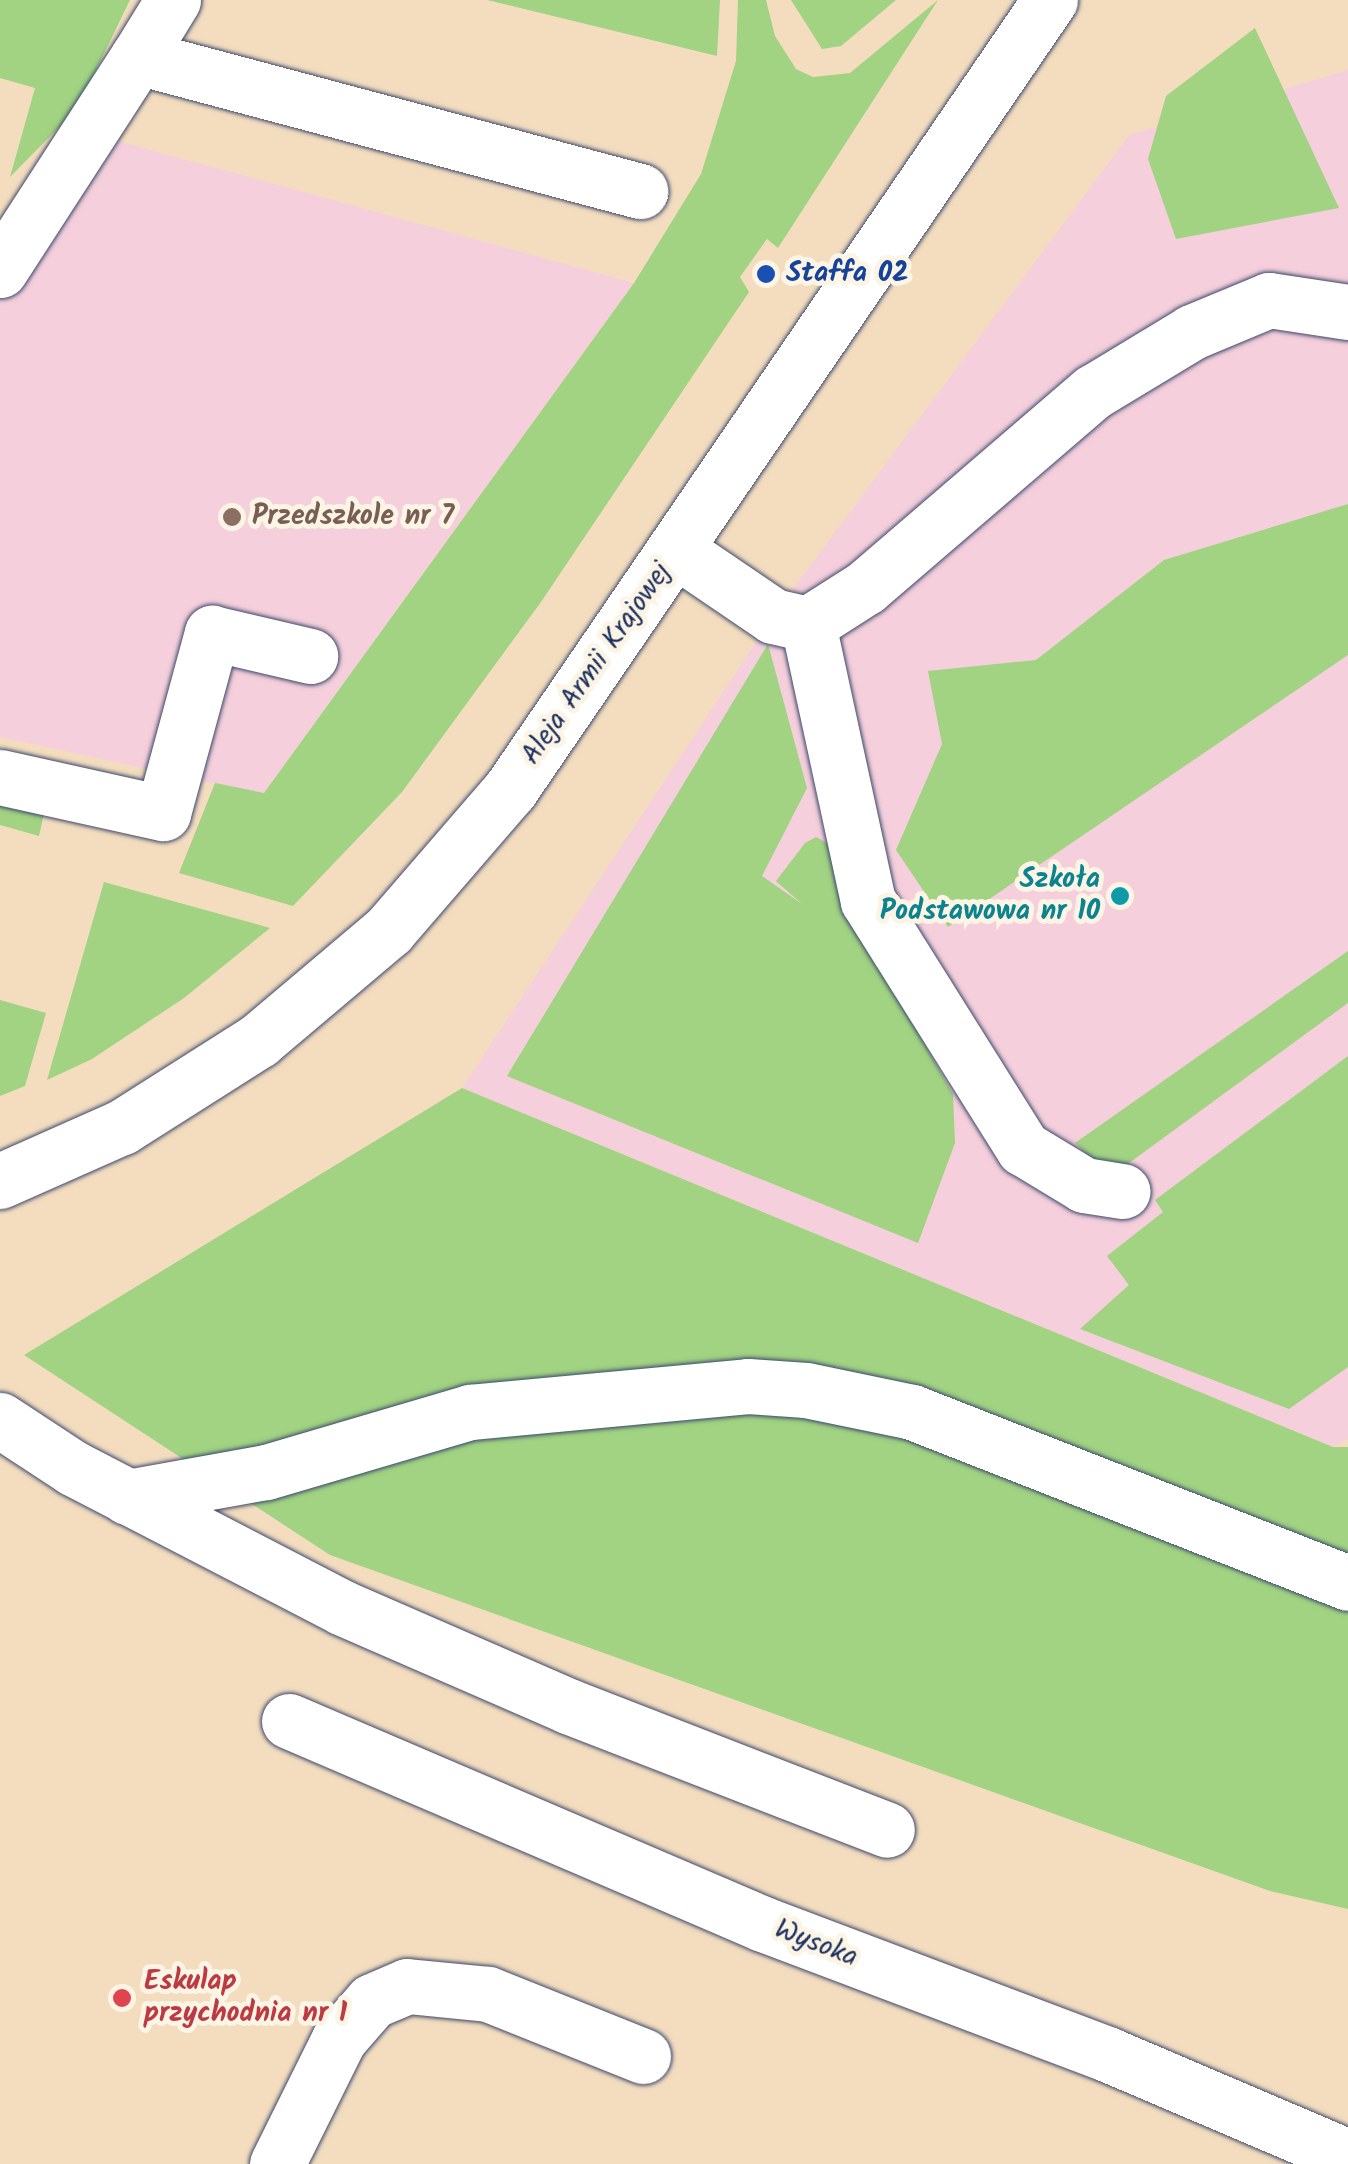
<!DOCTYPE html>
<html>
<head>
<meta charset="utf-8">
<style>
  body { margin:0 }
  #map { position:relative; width:1348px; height:2164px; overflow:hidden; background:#f4ddbf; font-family:Kalam,sans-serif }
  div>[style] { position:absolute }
  .built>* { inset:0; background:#f5cfdb }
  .green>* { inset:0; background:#a1d382 }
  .roads { filter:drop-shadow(0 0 2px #3c496d) drop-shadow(0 0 2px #3c496d) }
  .minor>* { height:55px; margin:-27.5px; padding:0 27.5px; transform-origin:27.5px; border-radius:27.5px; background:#fff }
  .dots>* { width:28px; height:28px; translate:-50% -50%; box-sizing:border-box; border:5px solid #fcf5e5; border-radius:50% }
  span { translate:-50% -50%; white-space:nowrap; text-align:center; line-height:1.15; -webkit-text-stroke:10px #fcf5e5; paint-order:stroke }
  .transit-label { font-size:28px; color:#164399; font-weight:700 }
  .left { translate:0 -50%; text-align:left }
  .education-label { font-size:28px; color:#785e54; font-weight:700 }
  .street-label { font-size:28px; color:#1b2f5e }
  .culture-label { font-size:28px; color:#0d838f; font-weight:700 }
  .right { translate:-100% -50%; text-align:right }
  .health-label { font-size:28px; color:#be3a42; font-weight:700 }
</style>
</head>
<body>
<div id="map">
  <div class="built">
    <i style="clip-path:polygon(1348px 70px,1348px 1439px,1333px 1447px,462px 1088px,773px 616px,1129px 135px)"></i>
    <i style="clip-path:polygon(111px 139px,634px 283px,263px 794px,0 737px,0 297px)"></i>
  </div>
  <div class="green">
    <i style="clip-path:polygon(0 0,130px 0,77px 109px,10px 177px,35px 88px,0 78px)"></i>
    <i style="clip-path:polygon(487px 0,720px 0,717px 56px)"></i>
    <i style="clip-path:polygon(738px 0,766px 0,775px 36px,796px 69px,813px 77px,850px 73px,938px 0,778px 248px,767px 239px,740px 277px,749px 292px,541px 602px,402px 792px,293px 906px,179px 873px,215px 783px,264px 793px,634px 283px,701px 174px,736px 61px)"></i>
    <i style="clip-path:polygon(791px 0,896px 0,841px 46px,822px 49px)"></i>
    <i style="clip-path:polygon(1255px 28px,1339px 208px,1176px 239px,1148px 159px,1166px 96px)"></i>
    <i style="clip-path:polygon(1348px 504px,1348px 655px,948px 927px,896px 850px,942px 744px,928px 671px,1036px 660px,1164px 560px)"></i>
    <i style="clip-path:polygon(768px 644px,807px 788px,762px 876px,802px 904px,776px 881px,805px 843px,816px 837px,827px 843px,842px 899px,953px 1094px,955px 1143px,918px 1243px,507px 1076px)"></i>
    <i style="clip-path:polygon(0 802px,45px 809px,39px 836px,0 825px)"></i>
    <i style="clip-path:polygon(104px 882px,270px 928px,184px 998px,92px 1059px,47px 1080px)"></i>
    <i style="clip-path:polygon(1348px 951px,1348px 1003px,1125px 1166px,1104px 1170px,1075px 1143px)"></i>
    <i style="clip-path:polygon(0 1000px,46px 1013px,25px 1086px,0 1096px)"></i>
    <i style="clip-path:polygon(1348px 1056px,1348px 1367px,1289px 1409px,1080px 1329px,1129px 1285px,1107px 1256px,1163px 1212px,1155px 1200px)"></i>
    <i style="clip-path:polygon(462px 1088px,1333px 1447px,1348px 1447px,1348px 1909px,1270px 1891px,330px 1555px,24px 1355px)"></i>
  </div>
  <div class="roads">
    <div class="minor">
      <i style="left:138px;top:57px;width:67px;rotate:-58.4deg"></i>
      <i style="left:0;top:270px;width:254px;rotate:-57.1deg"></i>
      <i style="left:138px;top:57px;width:520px;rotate:14.95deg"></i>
      <i style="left:676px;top:550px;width:117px;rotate:34.2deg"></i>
      <i style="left:773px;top:616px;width:36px;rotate:13deg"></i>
      <i style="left:808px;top:624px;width:69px;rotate:-32.5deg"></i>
      <i style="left:866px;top:587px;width:299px;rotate:-40.7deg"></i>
      <i style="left:1093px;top:392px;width:116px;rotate:-31.2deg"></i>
      <i style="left:1192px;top:332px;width:83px;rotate:-22.6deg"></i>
      <i style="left:1269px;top:300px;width:80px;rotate:8.6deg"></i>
      <i style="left:808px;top:624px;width:283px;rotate:77.8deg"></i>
      <i style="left:868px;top:901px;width:292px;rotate:57.9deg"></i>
      <i style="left:1023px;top:1148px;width:71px;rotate:31.2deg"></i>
      <i style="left:1084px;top:1185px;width:39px;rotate:9deg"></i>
      <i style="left:0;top:777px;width:167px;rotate:12.5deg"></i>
      <i style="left:163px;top:813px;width:187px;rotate:-74.8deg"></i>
      <i style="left:212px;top:633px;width:101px;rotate:13.2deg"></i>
      <i style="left:0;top:1181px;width:133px;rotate:-23.9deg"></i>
      <i style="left:122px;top:1127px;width:162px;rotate:-32.4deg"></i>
      <i style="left:259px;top:1040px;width:170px;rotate:-40.2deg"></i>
      <i style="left:389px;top:930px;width:185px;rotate:-49.2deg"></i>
      <i style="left:510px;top:790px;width:957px;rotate:-55.65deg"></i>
      <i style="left:0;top:1420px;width:87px;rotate:33.3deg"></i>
      <i style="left:73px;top:1468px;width:304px;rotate:27.4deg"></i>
      <i style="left:343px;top:1608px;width:245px;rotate:23.5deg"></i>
      <i style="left:568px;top:1706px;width:342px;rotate:21.2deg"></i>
      <i style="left:127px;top:1497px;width:141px;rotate:-10.2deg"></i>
      <i style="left:266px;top:1472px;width:213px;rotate:-16.4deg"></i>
      <i style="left:470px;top:1412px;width:279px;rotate:-5.3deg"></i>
      <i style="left:748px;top:1386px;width:58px;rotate:3.9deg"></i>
      <i style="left:806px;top:1390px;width:108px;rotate:11.7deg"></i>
      <i style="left:912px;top:1412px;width:468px;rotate:21.4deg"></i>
      <i style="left:289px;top:1721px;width:516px;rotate:23.18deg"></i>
      <i style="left:763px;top:1924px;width:368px;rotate:20.7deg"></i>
      <i style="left:1107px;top:2054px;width:262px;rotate:23.1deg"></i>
      <i style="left:277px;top:2164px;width:140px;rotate:-63.6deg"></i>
      <i style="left:339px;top:2039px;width:50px;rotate:-49deg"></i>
      <i style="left:372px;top:2001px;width:38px;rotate:-23deg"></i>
      <i style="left:407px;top:1986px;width:81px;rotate:5.6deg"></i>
      <i style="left:488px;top:1994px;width:167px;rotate:21.8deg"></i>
    </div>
  </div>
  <div class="dots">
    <i style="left:766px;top:274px;background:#1a4fb4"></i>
    <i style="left:232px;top:517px;background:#8d6e63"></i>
    <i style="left:1120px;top:896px;background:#0f9aa8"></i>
    <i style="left:122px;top:1998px;background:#e0444e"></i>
  </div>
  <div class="transit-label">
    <span class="left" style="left:786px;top:274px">Staffa 02</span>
  </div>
  <div class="education-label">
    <span class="left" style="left:252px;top:517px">Przedszkole nr 7</span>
  </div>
  <div class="street-label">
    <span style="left:597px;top:664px;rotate:-55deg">Aleja Armii Krajowej</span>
    <span style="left:816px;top:1944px;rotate:21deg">Wysoka</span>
  </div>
  <div class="culture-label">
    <span class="right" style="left:1100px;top:896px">Szkoła<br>Podstawowa nr 10</span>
  </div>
  <div class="health-label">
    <span class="left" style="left:144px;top:1998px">Eskulap<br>przychodnia nr 1</span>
  </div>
</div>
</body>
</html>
